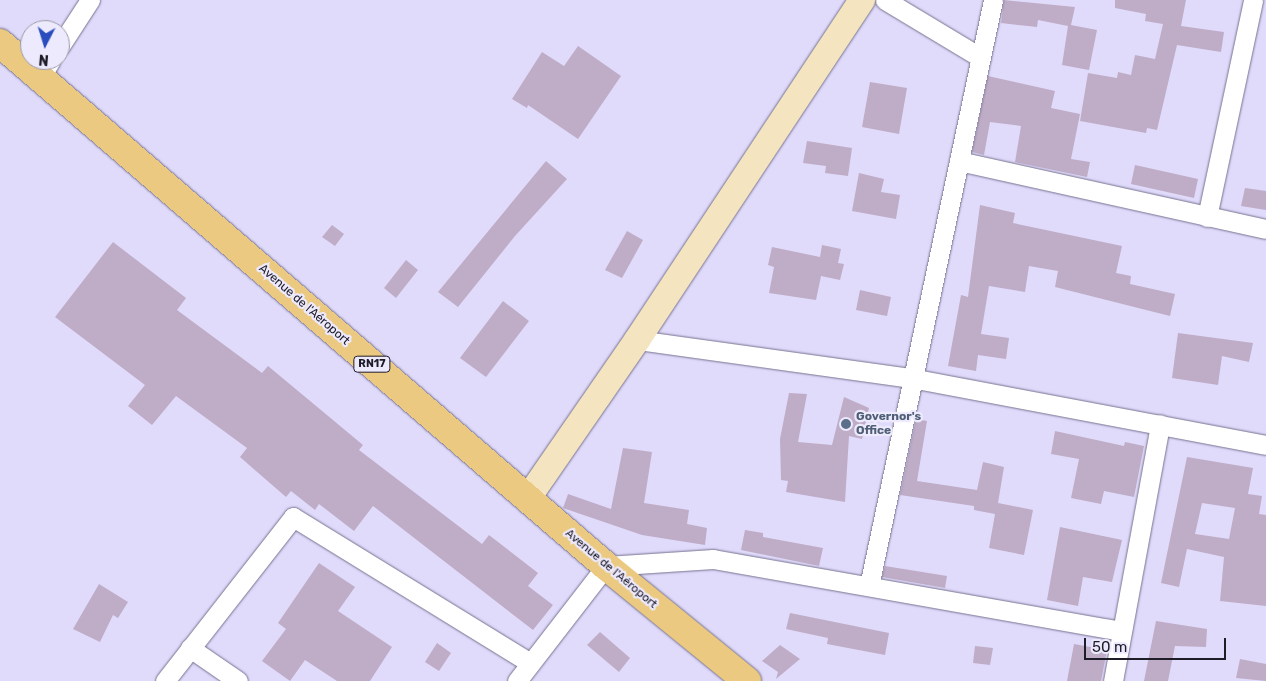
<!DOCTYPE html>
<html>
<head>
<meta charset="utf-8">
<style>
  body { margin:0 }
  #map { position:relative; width:1266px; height:681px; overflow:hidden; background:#e0dbfb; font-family:Rubik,sans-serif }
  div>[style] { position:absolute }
  .building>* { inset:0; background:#bfacc7 }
  .roads { filter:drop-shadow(0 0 1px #77728f) drop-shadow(0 0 1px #77728f) }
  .street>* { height:19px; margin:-9.5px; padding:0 9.5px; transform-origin:9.5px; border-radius:9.5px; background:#fff }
  .secondary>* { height:26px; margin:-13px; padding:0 13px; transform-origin:13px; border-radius:13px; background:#f5e4c0 }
  .primary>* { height:28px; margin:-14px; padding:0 14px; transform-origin:14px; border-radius:14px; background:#ebc980 }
  .dots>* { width:14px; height:14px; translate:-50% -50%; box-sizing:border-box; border:2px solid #edeafe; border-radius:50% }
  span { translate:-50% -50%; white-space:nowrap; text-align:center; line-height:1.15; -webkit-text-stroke:4.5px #edeafe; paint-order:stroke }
  .shield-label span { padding:1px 4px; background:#edeafe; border:1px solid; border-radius:4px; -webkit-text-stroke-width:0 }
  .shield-label { font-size:11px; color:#1e1c27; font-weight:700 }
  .street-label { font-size:12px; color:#1e1c27 }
  .service-label { font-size:12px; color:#4e5e75; font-weight:700 }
  .left { translate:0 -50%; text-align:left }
  .north { position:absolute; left:20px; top:20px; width:50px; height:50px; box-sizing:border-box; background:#edeafe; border:1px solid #9a98a8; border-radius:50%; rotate:185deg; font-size:14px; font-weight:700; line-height:20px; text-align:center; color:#1e1c27 }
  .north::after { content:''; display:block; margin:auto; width:18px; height:22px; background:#2a4dbd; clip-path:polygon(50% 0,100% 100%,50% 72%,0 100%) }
  .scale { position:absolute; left:1084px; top:638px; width:142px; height:22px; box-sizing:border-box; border:2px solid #1e1c27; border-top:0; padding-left:6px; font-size:15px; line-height:18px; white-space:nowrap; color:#1e1c27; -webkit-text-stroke:4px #edeafe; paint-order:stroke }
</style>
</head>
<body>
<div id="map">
  <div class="building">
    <i style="clip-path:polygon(1004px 0,1075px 7px,1071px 25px,1097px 30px,1089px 70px,1062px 65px,1068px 26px,1038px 20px,1037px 27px,1001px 23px)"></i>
    <i style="clip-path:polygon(1115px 0,1186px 0,1181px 26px,1224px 32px,1221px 52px,1177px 45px,1157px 130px,1147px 128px,1146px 133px,1080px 121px,1088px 73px,1117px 78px,1118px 72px,1131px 75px,1135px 55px,1155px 59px,1163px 24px,1145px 21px,1146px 14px,1115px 8px)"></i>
    <i style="clip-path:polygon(578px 46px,621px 76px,578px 139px,528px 105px,527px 108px,512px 99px,542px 52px,564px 66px)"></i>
    <i style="clip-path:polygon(988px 76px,1055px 91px,1051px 108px,1080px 114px,1071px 159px,1090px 162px,1087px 177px,1015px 162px,1021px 126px,990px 122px,984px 155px,972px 152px)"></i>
    <i style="clip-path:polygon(870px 82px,907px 88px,899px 134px,862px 127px)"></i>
    <i style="clip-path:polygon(807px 141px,852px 148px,848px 176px,825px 173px,826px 166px,803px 163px)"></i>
    <i style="clip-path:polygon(546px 161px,567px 179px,515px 236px,458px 307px,438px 292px)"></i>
    <i style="clip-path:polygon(1135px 165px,1198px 179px,1194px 198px,1131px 184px)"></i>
    <i style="clip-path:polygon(859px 173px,884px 179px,881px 192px,900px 195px,896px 219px,852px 211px)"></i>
    <i style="clip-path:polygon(1245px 188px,1266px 191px,1266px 210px,1241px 206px)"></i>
    <i style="clip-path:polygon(980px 205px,1015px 213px,1013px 223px,1122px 246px,1116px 273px,1131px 276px,1130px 284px,1175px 294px,1170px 316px,1055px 287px,1058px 271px,1029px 266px,1025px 292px,989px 286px,981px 334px,1009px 338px,1006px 359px,978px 355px,976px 371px,948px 366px,961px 295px,968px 297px)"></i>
    <i style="clip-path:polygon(332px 225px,344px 234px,335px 246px,322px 237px)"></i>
    <i style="clip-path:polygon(627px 231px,643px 240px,622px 278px,605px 270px)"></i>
    <i style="clip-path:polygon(113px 242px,186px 298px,177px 310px,262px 373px,268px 366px,363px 445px,359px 450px,482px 544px,489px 535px,538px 573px,528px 586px,553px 605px,533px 630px,373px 506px,354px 531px,319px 504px,315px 510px,291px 491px,286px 497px,240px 457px,247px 448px,176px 396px,152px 425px,128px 406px,145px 385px,55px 317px)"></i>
    <i style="clip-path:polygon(822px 245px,841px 249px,838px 263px,844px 264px,840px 280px,821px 276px,816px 300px,769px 293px,774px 267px,768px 265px,772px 247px,820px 257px)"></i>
    <i style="clip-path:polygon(406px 260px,418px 270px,396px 298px,384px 288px)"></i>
    <i style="clip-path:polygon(860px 290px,891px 297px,887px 316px,856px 310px)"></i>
    <i style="clip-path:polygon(503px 301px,529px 321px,486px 377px,460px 358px)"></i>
    <i style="clip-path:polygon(1178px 333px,1253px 343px,1249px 362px,1222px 356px,1218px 385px,1172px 378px)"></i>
    <i style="clip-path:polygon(789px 393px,807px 394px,798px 442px,832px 445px,844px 397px,869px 408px,862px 439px,849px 436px,845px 502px,786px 492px,788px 481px,781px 480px,780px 439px)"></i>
    <i style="clip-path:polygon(916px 419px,927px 421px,917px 481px,977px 490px,983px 462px,1004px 467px,998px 503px,1033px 510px,1024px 555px,989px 548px,995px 514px,974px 510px,974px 506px,900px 495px)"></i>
    <i style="clip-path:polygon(1055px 431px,1124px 446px,1125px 442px,1144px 446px,1134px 497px,1104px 491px,1101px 504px,1071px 498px,1079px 459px,1051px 454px)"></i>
    <i style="clip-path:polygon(623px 448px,652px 452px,644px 503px,689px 510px,687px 524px,707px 528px,705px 545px,642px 535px,563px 508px,568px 494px,611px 509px)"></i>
    <i style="clip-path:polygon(evenodd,1187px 457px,1253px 468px,1248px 494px,1262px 496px,1259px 514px,1266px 515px,1266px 606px,1220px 601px,1224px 557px,1187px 549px,1179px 587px,1161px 583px,1187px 457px,1202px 503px,1235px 508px,1229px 539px,1195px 534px,1202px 503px)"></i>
    <i style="clip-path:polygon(1060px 527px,1122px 540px,1112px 582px,1083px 577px,1078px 606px,1047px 600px)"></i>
    <i style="clip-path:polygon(745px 530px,763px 533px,763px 537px,823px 548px,819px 566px,741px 550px)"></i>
    <i style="clip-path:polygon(319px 563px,355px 587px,338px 611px,392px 647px,370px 681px,337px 681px,305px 660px,290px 681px,262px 661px,286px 629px,278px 623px)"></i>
    <i style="clip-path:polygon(885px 566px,947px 576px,945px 588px,882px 577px)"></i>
    <i style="clip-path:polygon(99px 584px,128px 602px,118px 618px,113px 615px,100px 642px,73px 629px)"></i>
    <i style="clip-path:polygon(790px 613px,889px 633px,885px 655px,827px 644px,828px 638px,786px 629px)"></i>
    <i style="clip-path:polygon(1156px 621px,1207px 629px,1206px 647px,1175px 646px,1168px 681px,1144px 681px)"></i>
    <i style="clip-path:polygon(600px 632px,630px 658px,619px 672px,587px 645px)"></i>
    <i style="clip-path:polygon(437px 643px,451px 653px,439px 671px,425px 662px)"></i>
    <i style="clip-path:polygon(1074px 644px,1107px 650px,1101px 681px,1067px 681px)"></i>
    <i style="clip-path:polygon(780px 645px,800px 659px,776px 679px,778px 672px,762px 661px)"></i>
    <i style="clip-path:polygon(975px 646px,993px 648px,990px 665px,973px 663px)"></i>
    <i style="clip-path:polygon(1240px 659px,1266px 664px,1266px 681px,1236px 678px)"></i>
  </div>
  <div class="roads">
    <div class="street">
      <i style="left:885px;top:0;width:111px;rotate:31deg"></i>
      <i style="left:60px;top:46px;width:55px;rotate:-56.9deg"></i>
      <i style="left:40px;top:78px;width:21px;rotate:-59deg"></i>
      <i style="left:959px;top:161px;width:314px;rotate:12.5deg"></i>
      <i style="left:1207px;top:217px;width:222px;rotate:-78deg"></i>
      <i style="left:637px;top:340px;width:277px;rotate:7.9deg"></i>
      <i style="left:911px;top:378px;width:361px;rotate:10.7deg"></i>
      <i style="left:869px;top:586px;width:599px;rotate:-78.05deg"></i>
      <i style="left:190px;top:648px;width:58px;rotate:34.5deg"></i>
      <i style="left:165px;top:681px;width:208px;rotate:-52deg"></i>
      <i style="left:293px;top:517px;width:277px;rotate:31.6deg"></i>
      <i style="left:517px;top:681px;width:145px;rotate:-52.3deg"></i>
      <i style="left:606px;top:566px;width:107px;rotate:-3.7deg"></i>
      <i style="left:713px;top:559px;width:415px;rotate:10deg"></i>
      <i style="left:1113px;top:681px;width:261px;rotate:-79.6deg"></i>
    </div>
    <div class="secondary">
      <i style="left:528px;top:498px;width:192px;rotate:-55.4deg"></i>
      <i style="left:637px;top:340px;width:408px;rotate:-56.5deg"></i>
    </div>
    <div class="primary">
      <i style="left:0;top:43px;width:800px;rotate:40.8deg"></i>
      <i style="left:606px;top:566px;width:182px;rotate:39.2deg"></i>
    </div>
  </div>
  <div class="dots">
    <i style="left:846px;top:424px;background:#5c6f8a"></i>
  </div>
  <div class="shield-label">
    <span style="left:372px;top:364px">RN17</span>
  </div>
  <div class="street-label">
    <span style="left:304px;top:305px;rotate:41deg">Avenue de l'Aéroport</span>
    <span style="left:611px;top:569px;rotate:40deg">Avenue de l'Aéroport</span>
  </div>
  <div class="service-label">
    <span class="left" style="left:856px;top:424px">Governor's<br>Office</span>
  </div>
  <div class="north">N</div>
  <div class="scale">50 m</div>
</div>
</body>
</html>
